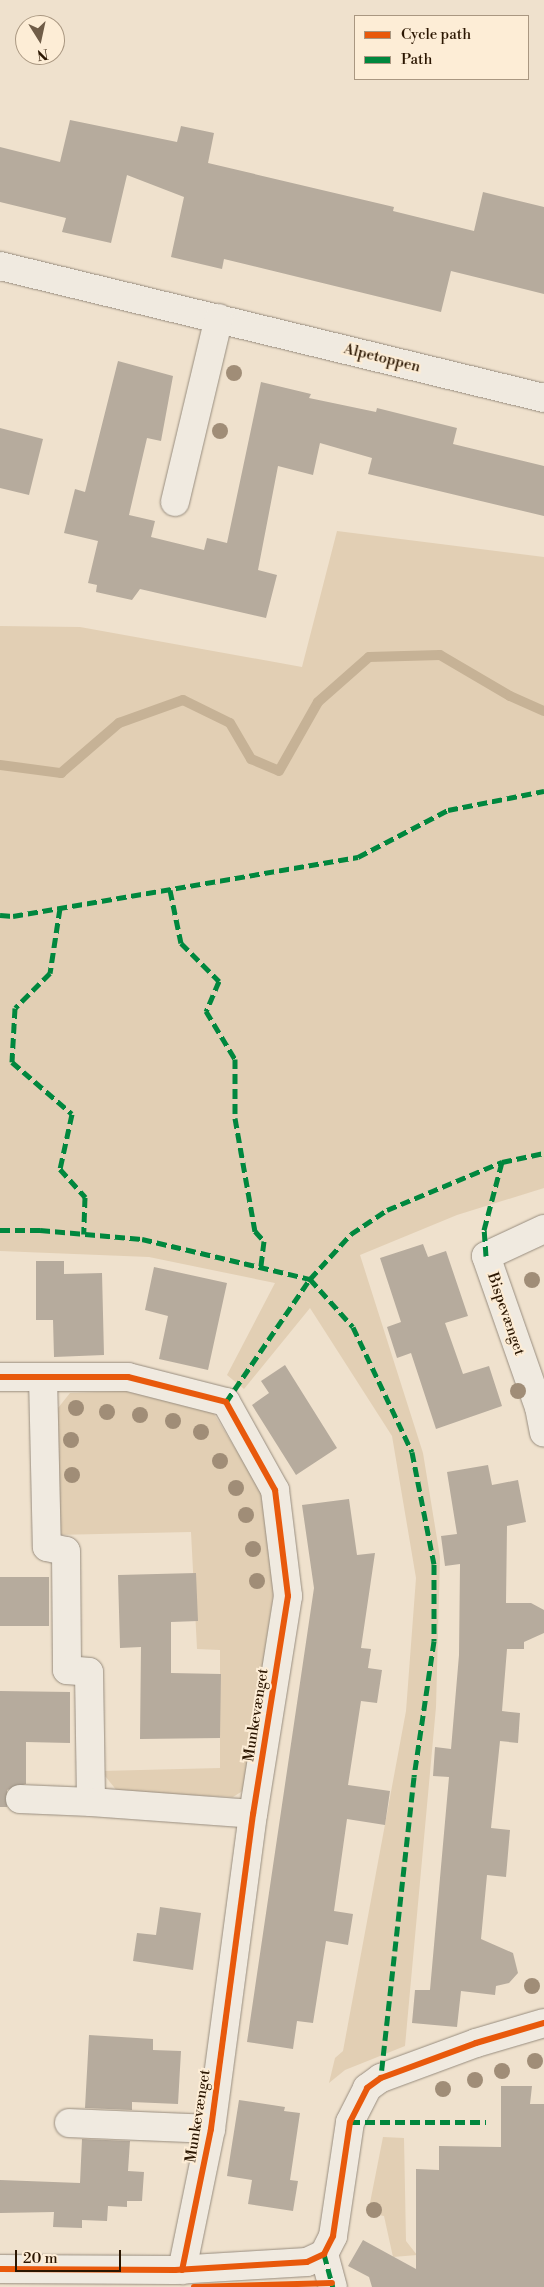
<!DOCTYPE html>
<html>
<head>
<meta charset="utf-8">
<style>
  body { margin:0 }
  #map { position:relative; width:544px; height:2287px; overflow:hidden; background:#efe1cd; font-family:"Libre Bodoni",serif }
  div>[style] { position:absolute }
  .green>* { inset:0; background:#e2cfb4 }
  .stream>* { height:10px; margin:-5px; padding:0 5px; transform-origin:5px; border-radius:5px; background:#c6b296 }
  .building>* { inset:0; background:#b6ab9d }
  .roads { filter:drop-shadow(0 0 1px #988d7f) drop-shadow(0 0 1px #988d7f) }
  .minor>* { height:28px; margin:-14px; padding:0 14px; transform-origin:14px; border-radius:14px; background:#f0eae0 }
  .quiet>* { height:5px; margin-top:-2.5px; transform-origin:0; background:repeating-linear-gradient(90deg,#00873e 0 10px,transparent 0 15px) }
  .cycleway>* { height:6px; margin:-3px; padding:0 3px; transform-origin:3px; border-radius:3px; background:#e8590c }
  .trees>* { width:16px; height:16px; margin:-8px; border-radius:50%; background:#a08d77 }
  span { translate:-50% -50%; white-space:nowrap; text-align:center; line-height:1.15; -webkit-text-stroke:4px #fdedd6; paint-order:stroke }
  .street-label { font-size:15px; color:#2b1601 }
  .legend { position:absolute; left:354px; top:15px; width:175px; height:65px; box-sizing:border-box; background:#fdedd6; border:1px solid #a99781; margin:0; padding:6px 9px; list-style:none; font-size:15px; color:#2b1601 }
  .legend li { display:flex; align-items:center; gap:10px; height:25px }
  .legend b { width:25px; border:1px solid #a99781 }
  .north { position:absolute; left:15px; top:15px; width:50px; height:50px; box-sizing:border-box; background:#fdedd6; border:1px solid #a99781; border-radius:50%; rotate:170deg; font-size:14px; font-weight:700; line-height:20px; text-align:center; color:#2b1601 }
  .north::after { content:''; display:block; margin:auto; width:18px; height:22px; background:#705d48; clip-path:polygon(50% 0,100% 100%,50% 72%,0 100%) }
  .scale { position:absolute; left:15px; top:2250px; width:106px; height:22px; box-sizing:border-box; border:2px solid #2b1601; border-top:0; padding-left:6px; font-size:15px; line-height:18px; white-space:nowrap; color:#2b1601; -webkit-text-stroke:4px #fdedd6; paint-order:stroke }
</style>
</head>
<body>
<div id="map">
  <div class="green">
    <i style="clip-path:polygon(337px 531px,544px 557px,544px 1188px,457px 1215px,360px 1255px,423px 1453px,440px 1557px,436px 1707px,405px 2046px,345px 2070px,329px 2083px,335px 2058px,343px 2051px,406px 1711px,416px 1578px,392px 1436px,310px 1308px,244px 1389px,227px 1375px,275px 1283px,149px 1257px,0 1251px,0 626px,80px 627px,302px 667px)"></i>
    <i style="clip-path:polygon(124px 1391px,211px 1409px,262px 1492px,274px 1591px,244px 1790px,233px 1797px,118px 1792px,101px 1771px,220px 1768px,220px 1650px,197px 1649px,191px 1532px,54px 1535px,54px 1413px,70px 1393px)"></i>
    <i style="clip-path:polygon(383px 2137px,404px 2138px,406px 2241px,417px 2255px,393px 2257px,384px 2216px,368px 2213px)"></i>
  </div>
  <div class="stream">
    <i style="left:0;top:765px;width:62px;rotate:7.5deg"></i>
    <i style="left:61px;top:773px;width:77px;rotate:-40.8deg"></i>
    <i style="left:119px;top:723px;width:68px;rotate:-19.8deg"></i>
    <i style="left:183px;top:700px;width:52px;rotate:26.1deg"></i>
    <i style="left:230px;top:723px;width:42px;rotate:59.7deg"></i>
    <i style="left:251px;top:759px;width:30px;rotate:23deg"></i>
    <i style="left:279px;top:771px;width:79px;rotate:-60.5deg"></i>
    <i style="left:318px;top:702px;width:68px;rotate:-41.4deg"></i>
    <i style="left:369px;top:657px;width:71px;rotate:-1.6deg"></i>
    <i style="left:440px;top:655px;width:81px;rotate:30.4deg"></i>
    <i style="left:510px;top:696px;width:37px;rotate:24deg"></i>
  </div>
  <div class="building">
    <i style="clip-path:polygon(70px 120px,177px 142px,181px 126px,214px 133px,208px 163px,394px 207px,393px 211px,474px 231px,483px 192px,544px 207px,544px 294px,451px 271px,441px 312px,224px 259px,222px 269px,171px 257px,184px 197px,127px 175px,111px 243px,62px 232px,66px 218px,0 202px,0 147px,60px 162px)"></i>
    <i style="clip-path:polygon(118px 361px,173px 376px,161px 441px,147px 438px,129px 515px,155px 521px,151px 537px,204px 550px,207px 538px,227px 543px,261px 382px,311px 394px,309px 398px,376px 412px,377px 408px,457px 428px,453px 444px,544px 466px,544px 516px,368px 474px,372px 458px,320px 443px,313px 475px,278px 466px,258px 570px,277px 575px,266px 618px,140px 589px,132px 600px,96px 592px,97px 585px,88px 583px,98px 541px,64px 533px,75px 489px,85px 492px)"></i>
    <i style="clip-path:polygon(0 428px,43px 439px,29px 495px,0 488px)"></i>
    <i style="clip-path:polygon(423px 1244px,428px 1257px,446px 1251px,468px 1316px,445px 1323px,463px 1374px,489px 1366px,502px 1406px,436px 1429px,411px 1353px,397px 1358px,387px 1327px,401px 1322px,380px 1258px)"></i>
    <i style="clip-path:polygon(36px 1261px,64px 1261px,64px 1274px,102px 1273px,104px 1355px,54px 1357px,53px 1320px,36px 1320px)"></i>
    <i style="clip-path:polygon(154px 1267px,227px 1283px,208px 1370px,159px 1359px,168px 1316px,145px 1310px)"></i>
    <i style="clip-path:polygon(285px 1365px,337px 1448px,296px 1475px,252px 1405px,269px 1393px,261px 1381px)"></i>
    <i style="clip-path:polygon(488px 1465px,492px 1485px,518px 1480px,526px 1522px,507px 1526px,506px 1603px,531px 1603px,544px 1610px,544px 1633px,524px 1642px,524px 1649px,507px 1649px,502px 1711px,520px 1713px,518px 1743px,500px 1741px,491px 1828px,510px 1830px,506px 1877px,487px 1875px,481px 1939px,513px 1953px,518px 1973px,509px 1983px,496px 1986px,495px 1995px,461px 1991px,457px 2027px,412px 2023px,415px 1990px,430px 1990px,449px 1777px,433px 1776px,435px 1747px,451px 1749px,459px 1655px,460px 1564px,445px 1566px,441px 1536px,457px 1534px,447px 1472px)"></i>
    <i style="clip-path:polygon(349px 1499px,357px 1555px,375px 1553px,361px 1648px,371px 1649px,368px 1668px,382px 1670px,377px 1703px,361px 1701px,348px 1785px,390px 1791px,385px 1825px,347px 1819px,334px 1911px,353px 1914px,348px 1945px,326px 1941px,313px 2023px,297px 2021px,293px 2049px,247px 2042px,314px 1588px,302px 1505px)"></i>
    <i style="clip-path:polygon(196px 1573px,198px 1621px,171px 1622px,171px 1673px,221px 1674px,220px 1738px,140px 1739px,141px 1647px,120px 1648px,118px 1575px)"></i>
    <i style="clip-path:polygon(0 1577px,49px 1577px,49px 1626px,0 1626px)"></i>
    <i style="clip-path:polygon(0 1691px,70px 1692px,70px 1743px,26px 1742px,26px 1784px,7px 1790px,7px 1807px,0 1807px)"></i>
    <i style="clip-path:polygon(160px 1907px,201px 1913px,193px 1970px,133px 1961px,137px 1933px,156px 1935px)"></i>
    <i style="clip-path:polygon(89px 2035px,153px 2039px,153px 2050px,181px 2051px,178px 2104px,132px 2102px,132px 2110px,85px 2108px)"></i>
    <i style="clip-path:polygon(501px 2086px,532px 2086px,530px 2104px,544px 2104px,544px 2287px,372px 2287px,369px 2277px,348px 2266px,363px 2240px,416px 2269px,416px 2169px,439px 2170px,439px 2146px,501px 2147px)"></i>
    <i style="clip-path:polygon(239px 2100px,285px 2107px,284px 2111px,300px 2113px,290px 2180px,298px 2181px,293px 2211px,248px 2204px,252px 2180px,227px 2176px)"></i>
    <i style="clip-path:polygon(82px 2139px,130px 2141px,128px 2171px,144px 2172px,142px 2201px,127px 2201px,127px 2207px,108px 2206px,107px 2221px,82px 2220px,82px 2228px,53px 2227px,54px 2212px,0 2213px,0 2180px,80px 2183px)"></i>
  </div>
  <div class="roads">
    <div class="minor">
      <i style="left:0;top:266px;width:560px;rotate:13.64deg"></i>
      <i style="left:175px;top:502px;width:189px;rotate:-76.6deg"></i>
      <i style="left:544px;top:1229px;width:64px;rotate:155deg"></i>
      <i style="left:486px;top:1256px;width:160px;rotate:70.7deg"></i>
      <i style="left:539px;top:1407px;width:26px;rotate:79deg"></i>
      <i style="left:0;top:1377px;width:128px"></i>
      <i style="left:128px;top:1377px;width:101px;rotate:14.3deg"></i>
      <i style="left:226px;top:1402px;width:101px;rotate:60.9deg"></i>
      <i style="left:275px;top:1490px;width:107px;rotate:83deg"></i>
      <i style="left:288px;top:1596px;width:221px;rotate:99.1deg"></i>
      <i style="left:253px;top:1814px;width:318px;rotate:97.6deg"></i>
      <i style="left:211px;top:2129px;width:144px;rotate:101.6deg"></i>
      <i style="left:43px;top:1377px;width:170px;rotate:88.7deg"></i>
      <i style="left:47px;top:1547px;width:19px;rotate:12deg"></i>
      <i style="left:66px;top:1551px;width:119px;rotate:89.5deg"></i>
      <i style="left:67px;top:1670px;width:22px;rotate:5deg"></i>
      <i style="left:89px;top:1672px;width:130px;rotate:89.1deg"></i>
      <i style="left:91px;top:1802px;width:162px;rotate:4.2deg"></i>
      <i style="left:20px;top:1799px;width:71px;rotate:2.4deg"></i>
      <i style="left:69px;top:2123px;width:142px;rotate:2.4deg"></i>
      <i style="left:324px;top:2254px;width:34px;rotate:75deg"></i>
      <i style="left:0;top:2269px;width:175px;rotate:0.3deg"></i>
      <i style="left:175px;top:2270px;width:132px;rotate:-3.5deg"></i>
      <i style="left:307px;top:2262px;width:19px;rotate:-25deg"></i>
      <i style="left:324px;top:2254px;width:20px;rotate:-63deg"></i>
      <i style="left:333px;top:2236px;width:115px;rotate:-81.5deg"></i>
      <i style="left:350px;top:2122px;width:38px;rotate:-63deg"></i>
      <i style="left:367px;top:2088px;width:17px;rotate:-36deg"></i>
      <i style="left:381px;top:2078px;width:101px;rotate:-20.2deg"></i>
      <i style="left:476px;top:2043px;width:71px;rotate:-16.4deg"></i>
    </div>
  </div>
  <div class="quiet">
    <i style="left:170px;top:890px;width:54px;rotate:78.3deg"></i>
    <i style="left:181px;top:943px;width:54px;rotate:45deg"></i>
    <i style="left:219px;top:981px;width:33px;rotate:113deg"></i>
    <i style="left:206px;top:1011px;width:56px;rotate:58.9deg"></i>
    <i style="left:235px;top:1059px;width:59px;rotate:90deg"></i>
    <i style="left:235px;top:1118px;width:115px;rotate:80deg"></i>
    <i style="left:255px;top:1231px;width:13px;rotate:48deg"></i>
    <i style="left:264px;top:1241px;width:25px;rotate:97deg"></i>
    <i style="left:60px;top:908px;width:66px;rotate:98.7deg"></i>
    <i style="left:50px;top:973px;width:49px;rotate:135deg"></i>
    <i style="left:15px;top:1008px;width:54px;rotate:93.2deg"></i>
    <i style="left:12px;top:1062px;width:79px;rotate:40.9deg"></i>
    <i style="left:72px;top:1114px;width:56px;rotate:102.3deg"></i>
    <i style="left:60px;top:1169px;width:38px;rotate:48deg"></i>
    <i style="left:85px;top:1197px;width:37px;rotate:92deg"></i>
    <i style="left:0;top:915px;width:13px;rotate:4deg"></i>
    <i style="left:13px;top:916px;width:350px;rotate:-9.7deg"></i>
    <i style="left:358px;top:857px;width:102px;rotate:-27.6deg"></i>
    <i style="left:448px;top:810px;width:98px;rotate:-11.2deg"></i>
    <i style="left:0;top:1230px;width:40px"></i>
    <i style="left:40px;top:1230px;width:102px;rotate:5deg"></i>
    <i style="left:142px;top:1239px;width:173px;rotate:13.4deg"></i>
    <i style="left:310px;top:1279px;width:61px;rotate:-47.7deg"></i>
    <i style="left:351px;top:1234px;width:43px;rotate:-33.7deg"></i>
    <i style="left:387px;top:1210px;width:125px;rotate:-22.7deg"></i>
    <i style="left:502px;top:1162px;width:43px;rotate:-12.1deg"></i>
    <i style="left:486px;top:1256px;width:26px;rotate:-94deg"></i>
    <i style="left:484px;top:1230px;width:70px;rotate:-75.2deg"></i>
    <i style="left:226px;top:1402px;width:149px;rotate:-55.7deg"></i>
    <i style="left:310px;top:1279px;width:64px;rotate:48.1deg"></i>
    <i style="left:353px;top:1327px;width:138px;rotate:64.7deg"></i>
    <i style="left:412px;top:1452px;width:114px;rotate:78.9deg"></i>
    <i style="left:434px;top:1564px;width:77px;rotate:90deg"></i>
    <i style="left:434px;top:1641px;width:137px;rotate:98.4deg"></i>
    <i style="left:414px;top:1777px;width:303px;rotate:96.3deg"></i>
    <i style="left:350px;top:2122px;width:136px"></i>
    <i style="left:324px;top:2254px;width:34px;rotate:75deg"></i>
  </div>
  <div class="cycleway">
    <i style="left:0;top:1377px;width:128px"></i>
    <i style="left:128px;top:1377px;width:101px;rotate:14.3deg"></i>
    <i style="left:226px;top:1402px;width:101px;rotate:60.9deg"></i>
    <i style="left:275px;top:1490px;width:107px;rotate:83deg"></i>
    <i style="left:288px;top:1596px;width:221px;rotate:99.1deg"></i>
    <i style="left:253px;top:1814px;width:318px;rotate:97.6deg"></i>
    <i style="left:211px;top:2129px;width:144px;rotate:101.6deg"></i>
    <i style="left:0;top:2269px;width:175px;rotate:0.3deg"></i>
    <i style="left:175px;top:2270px;width:132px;rotate:-3.5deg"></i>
    <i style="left:307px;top:2262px;width:19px;rotate:-25deg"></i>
    <i style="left:324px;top:2254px;width:20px;rotate:-63deg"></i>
    <i style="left:333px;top:2236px;width:115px;rotate:-81.5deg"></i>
    <i style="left:350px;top:2122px;width:38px;rotate:-63deg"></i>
    <i style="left:367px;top:2088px;width:17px;rotate:-36deg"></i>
    <i style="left:381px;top:2078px;width:101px;rotate:-20.2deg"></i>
    <i style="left:476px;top:2043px;width:71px;rotate:-16.4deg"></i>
    <i style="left:194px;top:2287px;width:138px;rotate:-1.7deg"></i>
  </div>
  <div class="trees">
    <i style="left:234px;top:373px"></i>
    <i style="left:220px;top:431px"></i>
    <i style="left:532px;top:1280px"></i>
    <i style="left:518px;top:1391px"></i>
    <i style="left:76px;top:1408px"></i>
    <i style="left:107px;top:1412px"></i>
    <i style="left:140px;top:1415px"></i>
    <i style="left:173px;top:1421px"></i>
    <i style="left:201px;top:1432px"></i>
    <i style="left:71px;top:1440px"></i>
    <i style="left:220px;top:1461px"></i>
    <i style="left:72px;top:1475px"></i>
    <i style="left:236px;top:1488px"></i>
    <i style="left:246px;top:1515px"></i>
    <i style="left:253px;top:1549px"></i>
    <i style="left:257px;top:1581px"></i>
    <i style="left:532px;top:1986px"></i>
    <i style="left:535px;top:2061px"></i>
    <i style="left:502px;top:2071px"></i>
    <i style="left:475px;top:2080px"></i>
    <i style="left:443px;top:2089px"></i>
    <i style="left:374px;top:2210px"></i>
  </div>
  <div class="street-label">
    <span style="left:382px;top:358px;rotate:14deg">Alpetoppen</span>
    <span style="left:506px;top:1314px;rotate:71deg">Bispevænget</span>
    <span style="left:256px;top:1715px;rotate:-81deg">Munkevænget</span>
    <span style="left:198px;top:2116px;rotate:-81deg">Munkevænget</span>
  </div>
  <ul class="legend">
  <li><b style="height:6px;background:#e8590c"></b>Cycle path</li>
  <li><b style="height:6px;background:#00873e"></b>Path</li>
  </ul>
  <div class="north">N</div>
  <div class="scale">20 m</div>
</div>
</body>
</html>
